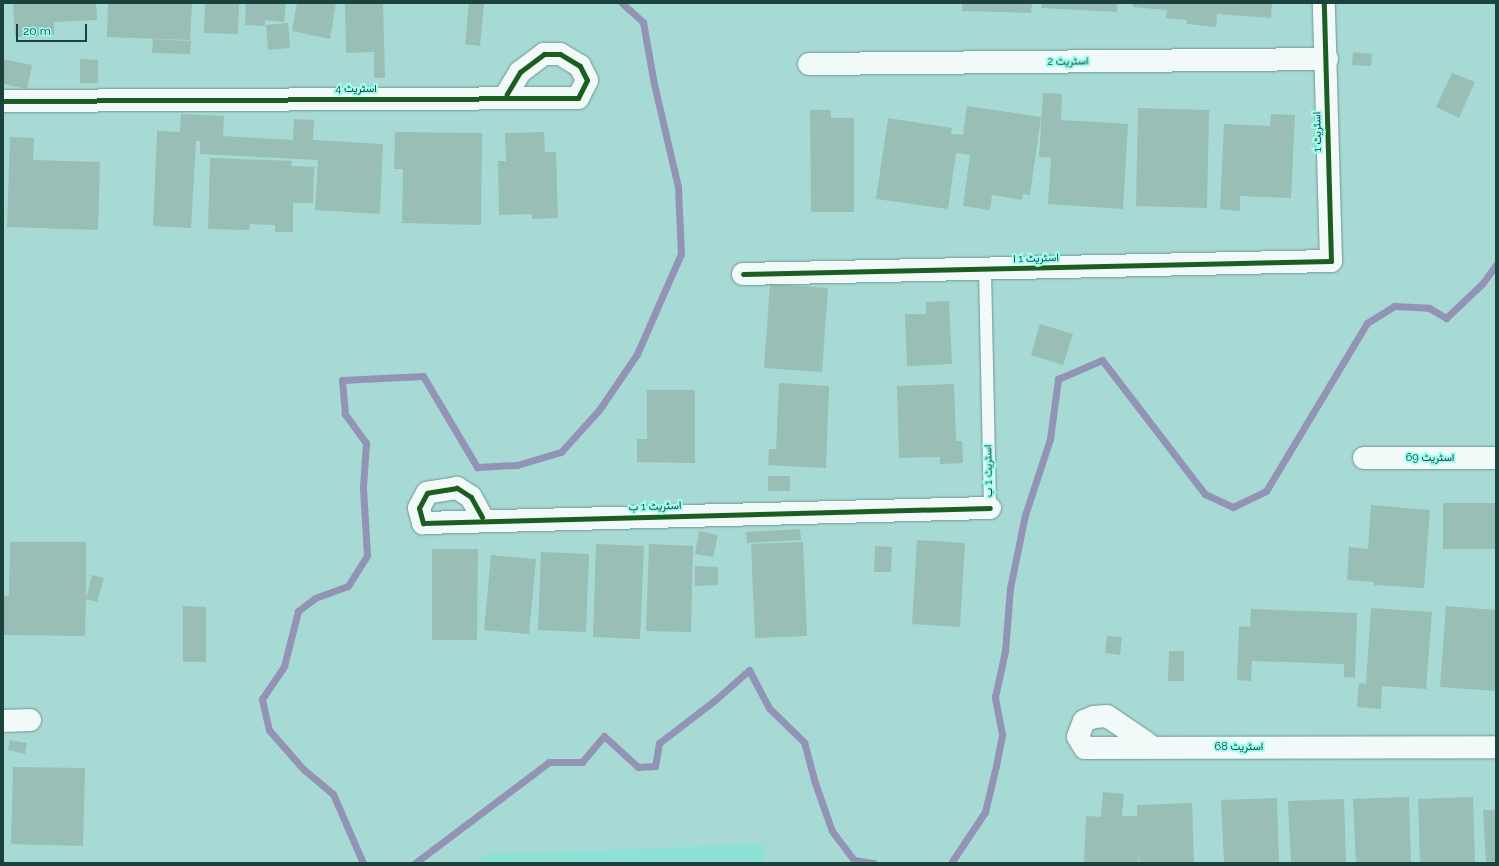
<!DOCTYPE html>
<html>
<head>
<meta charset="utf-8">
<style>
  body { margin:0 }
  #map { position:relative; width:1499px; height:866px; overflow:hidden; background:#a7dad4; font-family:Raleway,Vazirmatn,sans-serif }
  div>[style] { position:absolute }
  .built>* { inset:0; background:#8ee1d6 }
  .stream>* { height:7px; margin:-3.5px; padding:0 3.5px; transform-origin:3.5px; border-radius:3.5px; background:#9393b5 }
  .building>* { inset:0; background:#98beb5 }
  .roads { filter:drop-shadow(0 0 1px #709691) drop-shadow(0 0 1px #709691) }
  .service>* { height:12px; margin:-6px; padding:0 6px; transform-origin:6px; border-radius:6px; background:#f2f9f9 }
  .minor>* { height:22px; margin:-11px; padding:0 11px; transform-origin:11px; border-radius:11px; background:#f2f9f9 }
  .cycleway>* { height:5px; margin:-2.5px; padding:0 2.5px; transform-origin:2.5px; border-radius:2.5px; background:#1b5e20 }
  span { translate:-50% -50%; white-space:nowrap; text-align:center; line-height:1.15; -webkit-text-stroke:4px #9efef0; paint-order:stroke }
  .street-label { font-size:11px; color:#1a433e }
  .frame { position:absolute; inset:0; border:4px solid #1a433e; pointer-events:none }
  .scale { position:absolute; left:16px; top:24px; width:71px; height:18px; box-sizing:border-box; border:2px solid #1a433e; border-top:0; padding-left:5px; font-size:12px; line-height:14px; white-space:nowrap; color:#1a433e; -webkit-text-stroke:3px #9efef0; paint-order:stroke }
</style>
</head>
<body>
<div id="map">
  <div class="built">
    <i style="clip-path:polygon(764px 844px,764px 863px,473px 863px,487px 854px)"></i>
  </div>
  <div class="stream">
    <i style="left:363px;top:863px;width:75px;rotate:-113.5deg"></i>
    <i style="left:333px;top:794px;width:38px;rotate:-140deg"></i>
    <i style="left:304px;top:770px;width:53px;rotate:-131.2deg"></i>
    <i style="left:269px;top:730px;width:32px;rotate:-103deg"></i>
    <i style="left:262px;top:699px;width:40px;rotate:-56deg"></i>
    <i style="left:284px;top:666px;width:57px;rotate:-75.7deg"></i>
    <i style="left:298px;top:611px;width:21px;rotate:-37deg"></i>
    <i style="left:315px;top:598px;width:35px;rotate:-20deg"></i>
    <i style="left:348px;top:586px;width:36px;rotate:-58deg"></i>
    <i style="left:367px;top:555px;width:68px;rotate:-93.4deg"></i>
    <i style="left:363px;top:487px;width:44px;rotate:-86.1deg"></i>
    <i style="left:366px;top:443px;width:36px;rotate:-126deg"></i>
    <i style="left:345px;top:414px;width:34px;rotate:-95deg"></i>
    <i style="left:342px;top:380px;width:81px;rotate:-2.8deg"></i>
    <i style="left:423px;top:376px;width:106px;rotate:59.3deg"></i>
    <i style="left:477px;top:467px;width:40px;rotate:-2.9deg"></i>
    <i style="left:517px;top:465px;width:46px;rotate:-16.5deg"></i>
    <i style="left:561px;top:452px;width:57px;rotate:-47.9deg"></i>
    <i style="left:599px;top:410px;width:68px;rotate:-55.8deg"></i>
    <i style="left:637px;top:354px;width:109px;rotate:-66.3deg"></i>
    <i style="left:681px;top:254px;width:67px;rotate:-92.6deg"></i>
    <i style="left:678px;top:187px;width:106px;rotate:-103.1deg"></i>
    <i style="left:654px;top:84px;width:63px;rotate:-100.1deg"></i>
    <i style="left:643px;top:22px;width:28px;rotate:-138deg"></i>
    <i style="left:415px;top:863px;width:168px;rotate:-37deg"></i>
    <i style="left:549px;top:762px;width:33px"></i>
    <i style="left:582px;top:762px;width:34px;rotate:-50deg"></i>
    <i style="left:604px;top:736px;width:46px;rotate:42.4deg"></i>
    <i style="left:638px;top:767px;width:17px;rotate:-3deg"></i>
    <i style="left:655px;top:766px;width:23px;rotate:-80deg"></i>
    <i style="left:659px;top:743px;width:69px;rotate:-37.4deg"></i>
    <i style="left:714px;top:701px;width:47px;rotate:-41.5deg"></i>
    <i style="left:749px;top:670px;width:43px;rotate:62.2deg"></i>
    <i style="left:769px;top:708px;width:49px;rotate:44.2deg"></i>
    <i style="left:804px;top:742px;width:39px;rotate:75deg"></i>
    <i style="left:814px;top:780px;width:54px;rotate:70.6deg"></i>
    <i style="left:832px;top:831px;width:36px;rotate:53deg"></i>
    <i style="left:854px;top:860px;width:20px;rotate:9deg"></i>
    <i style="left:951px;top:863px;width:61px;rotate:-56.3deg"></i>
    <i style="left:985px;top:812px;width:47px;rotate:-76.6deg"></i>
    <i style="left:996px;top:766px;width:33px;rotate:-79deg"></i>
    <i style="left:1002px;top:734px;width:38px;rotate:-101deg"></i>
    <i style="left:995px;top:697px;width:47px;rotate:-77.7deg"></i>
    <i style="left:1005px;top:651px;width:63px;rotate:-85.5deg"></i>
    <i style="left:1010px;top:588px;width:75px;rotate:-78.4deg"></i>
    <i style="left:1025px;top:515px;width:80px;rotate:-71.8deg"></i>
    <i style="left:1050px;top:439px;width:61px;rotate:-82.4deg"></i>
    <i style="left:1058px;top:379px;width:48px;rotate:-23.4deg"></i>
    <i style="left:1102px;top:360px;width:169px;rotate:52.5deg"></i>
    <i style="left:1205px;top:494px;width:31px;rotate:25deg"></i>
    <i style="left:1233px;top:507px;width:37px;rotate:-26deg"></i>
    <i style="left:1266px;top:491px;width:196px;rotate:-59deg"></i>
    <i style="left:1367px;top:323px;width:32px;rotate:-32deg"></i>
    <i style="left:1394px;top:306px;width:35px;rotate:3deg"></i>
    <i style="left:1429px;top:308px;width:20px;rotate:30deg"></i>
    <i style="left:1446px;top:318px;width:50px;rotate:-43.4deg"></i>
    <i style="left:1482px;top:284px;width:24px;rotate:-54deg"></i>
  </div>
  <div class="building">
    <i style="clip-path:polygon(13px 3px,96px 3px,97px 20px,54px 22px,54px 35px,15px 37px)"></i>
    <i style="clip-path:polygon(108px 3px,192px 3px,190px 40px,107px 37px)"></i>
    <i style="clip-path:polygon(205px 3px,239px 3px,238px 34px,204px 33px)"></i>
    <i style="clip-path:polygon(246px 3px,286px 3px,284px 22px,265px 20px,265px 26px,245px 25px)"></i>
    <i style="clip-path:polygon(297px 3px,336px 3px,330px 39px,292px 31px)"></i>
    <i style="clip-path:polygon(345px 3px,383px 3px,385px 78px,374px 78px,374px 52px,346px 53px)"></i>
    <i style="clip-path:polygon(469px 3px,484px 3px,480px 46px,465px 44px)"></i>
    <i style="clip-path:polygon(962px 3px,1032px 3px,1031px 13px,962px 11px)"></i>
    <i style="clip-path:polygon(1042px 3px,1117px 3px,1117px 12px,1041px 8px)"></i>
    <i style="clip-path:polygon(1133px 3px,1272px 3px,1271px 18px,1217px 14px,1216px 27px,1187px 24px,1187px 20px,1166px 18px,1167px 10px,1133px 7px)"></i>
    <i style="clip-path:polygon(288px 23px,290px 48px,268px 50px,266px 25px)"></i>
    <i style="clip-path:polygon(153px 39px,191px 41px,190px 54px,152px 53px)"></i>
    <i style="clip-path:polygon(1353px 52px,1372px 54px,1371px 66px,1352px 65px)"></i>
    <i style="clip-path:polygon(3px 59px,32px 65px,27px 89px,3px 84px)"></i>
    <i style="clip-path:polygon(80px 59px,98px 60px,98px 83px,80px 83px)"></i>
    <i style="clip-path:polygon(1452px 73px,1475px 82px,1459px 118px,1436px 107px)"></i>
    <i style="clip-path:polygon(1043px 93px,1062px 94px,1061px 120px,1128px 124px,1123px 209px,1048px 204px,1051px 158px,1039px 157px)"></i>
    <i style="clip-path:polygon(967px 106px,1041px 117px,1030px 195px,1023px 194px,1022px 200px,992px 195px,990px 210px,963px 206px,970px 155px,956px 153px,948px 209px,876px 199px,888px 118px,952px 128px,951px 134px,963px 135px)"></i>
    <i style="clip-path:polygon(1138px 108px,1209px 110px,1207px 208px,1136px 206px)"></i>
    <i style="clip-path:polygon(810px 110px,831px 110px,831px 118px,854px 118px,854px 212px,811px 212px)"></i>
    <i style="clip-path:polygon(181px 114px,224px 116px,223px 136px,293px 140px,294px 119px,314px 120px,313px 140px,383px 144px,380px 214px,315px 210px,318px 160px,200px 154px,200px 141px,196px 141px,191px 228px,153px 226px,157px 131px,180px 132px)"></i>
    <i style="clip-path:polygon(1271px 114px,1295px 115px,1291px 198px,1240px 196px,1240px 211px,1220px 209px,1224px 124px,1270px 126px)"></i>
    <i style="clip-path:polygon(395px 132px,482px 133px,481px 225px,402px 223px,403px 169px,394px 169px)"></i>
    <i style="clip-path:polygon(544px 132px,545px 152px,556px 152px,558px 218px,532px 219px,532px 214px,499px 215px,498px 161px,506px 161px,505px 133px)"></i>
    <i style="clip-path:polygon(10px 137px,34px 138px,33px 160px,100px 162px,98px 230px,7px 227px)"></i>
    <i style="clip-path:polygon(210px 158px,292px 161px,291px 166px,314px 167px,313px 203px,293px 203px,293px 232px,275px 232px,275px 225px,250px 224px,249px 230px,208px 229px)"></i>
    <i style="clip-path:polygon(770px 284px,828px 288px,822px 372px,764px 368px)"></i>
    <i style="clip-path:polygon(949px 301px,952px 364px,907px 366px,905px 314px,926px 314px,926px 302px)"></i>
    <i style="clip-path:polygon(1040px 324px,1073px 334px,1063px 365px,1031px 355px)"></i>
    <i style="clip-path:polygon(779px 383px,829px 386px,826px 468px,768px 465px,769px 449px,776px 449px)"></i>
    <i style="clip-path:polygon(954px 384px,956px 441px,962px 441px,963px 463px,940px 464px,940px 457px,899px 458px,897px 386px)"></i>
    <i style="clip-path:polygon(647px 390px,695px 390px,695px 463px,637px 462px,637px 439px,647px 439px)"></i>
    <i style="clip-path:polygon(768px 476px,790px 476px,790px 491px,768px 491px)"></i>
    <i style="clip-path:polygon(1443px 503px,1496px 503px,1496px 549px,1443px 549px)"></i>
    <i style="clip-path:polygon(1371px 505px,1430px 510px,1424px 588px,1374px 585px,1374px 582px,1347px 580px,1349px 547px,1368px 549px)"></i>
    <i style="clip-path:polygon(800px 529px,801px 540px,747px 543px,746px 532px)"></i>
    <i style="clip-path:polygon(699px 531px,718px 535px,713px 557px,695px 554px)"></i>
    <i style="clip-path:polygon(917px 540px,965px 543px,960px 627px,912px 624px)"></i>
    <i style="clip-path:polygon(10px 542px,86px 542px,86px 599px,92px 575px,104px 578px,97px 602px,86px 599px,85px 636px,4px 635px,3px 596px,9px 596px)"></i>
    <i style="clip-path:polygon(803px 542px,807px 636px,755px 638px,751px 544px)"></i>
    <i style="clip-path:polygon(596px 544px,644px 546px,640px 639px,593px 637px)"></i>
    <i style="clip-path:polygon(649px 544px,693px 546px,691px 632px,646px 631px)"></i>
    <i style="clip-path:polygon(875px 546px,892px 547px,891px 572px,874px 572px)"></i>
    <i style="clip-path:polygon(432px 549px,478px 549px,477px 640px,432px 640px)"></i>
    <i style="clip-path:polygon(541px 552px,589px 554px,586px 632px,538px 630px)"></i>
    <i style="clip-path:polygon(491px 555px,536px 559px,529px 634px,484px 630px)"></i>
    <i style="clip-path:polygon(695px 566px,718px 567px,718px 585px,695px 586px)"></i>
    <i style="clip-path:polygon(183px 606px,206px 607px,206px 662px,183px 662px)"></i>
    <i style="clip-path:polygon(1446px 606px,1496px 610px,1496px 691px,1440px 687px)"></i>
    <i style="clip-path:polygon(1371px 608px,1432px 612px,1426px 689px,1382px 686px,1381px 709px,1357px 707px,1359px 683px,1366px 684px)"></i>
    <i style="clip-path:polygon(1251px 609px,1357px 613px,1355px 678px,1344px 677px,1344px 664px,1252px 661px,1251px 681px,1237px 680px,1239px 626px,1250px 627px)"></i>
    <i style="clip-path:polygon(1107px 636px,1122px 637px,1120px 655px,1105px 653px)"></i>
    <i style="clip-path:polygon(1169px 651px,1184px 651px,1184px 681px,1168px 681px)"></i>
    <i style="clip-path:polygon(10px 740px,27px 743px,25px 754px,8px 750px)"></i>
    <i style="clip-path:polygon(13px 767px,85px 768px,83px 846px,11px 844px)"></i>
    <i style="clip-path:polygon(1103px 792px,1124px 794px,1122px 816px,1137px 816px,1137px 805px,1192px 803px,1194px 863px,1139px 863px,1138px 853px,1138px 863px,1084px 863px,1086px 816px,1101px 817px)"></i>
    <i style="clip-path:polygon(1409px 797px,1411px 863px,1356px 863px,1353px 799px)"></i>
    <i style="clip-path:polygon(1473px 797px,1475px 863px,1420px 863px,1418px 799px)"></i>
    <i style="clip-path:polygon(1277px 798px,1279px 863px,1224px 863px,1221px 800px)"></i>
    <i style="clip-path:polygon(1344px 799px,1346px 863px,1291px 863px,1288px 801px)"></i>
    <i style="clip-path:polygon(1483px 810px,1496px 810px,1496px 863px,1486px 863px)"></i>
  </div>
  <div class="roads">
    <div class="service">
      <i style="left:985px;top:270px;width:238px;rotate:88.8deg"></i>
    </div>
    <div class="minor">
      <i style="left:809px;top:64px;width:518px;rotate:-0.55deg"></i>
      <i style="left:3px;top:101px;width:575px;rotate:-0.3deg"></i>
      <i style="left:578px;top:98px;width:20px;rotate:-63deg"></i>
      <i style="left:587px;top:80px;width:16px;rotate:-117deg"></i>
      <i style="left:580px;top:66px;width:23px;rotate:-149deg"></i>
      <i style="left:560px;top:54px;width:16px;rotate:180deg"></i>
      <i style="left:544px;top:54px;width:30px;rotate:143deg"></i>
      <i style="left:520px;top:72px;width:26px;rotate:121deg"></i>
      <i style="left:743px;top:274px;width:588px;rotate:-1.27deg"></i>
      <i style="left:1331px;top:261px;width:258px;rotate:-91.6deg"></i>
      <i style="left:1364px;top:458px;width:132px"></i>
      <i style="left:482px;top:517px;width:23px;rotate:-119deg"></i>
      <i style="left:471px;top:497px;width:17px;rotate:-147deg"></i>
      <i style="left:457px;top:488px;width:30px;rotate:171deg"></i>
      <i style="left:427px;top:493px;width:17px;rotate:118deg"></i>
      <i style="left:419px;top:508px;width:16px;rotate:75deg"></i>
      <i style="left:423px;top:523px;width:567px;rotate:-1.52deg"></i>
      <i style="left:3px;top:721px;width:27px;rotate:-2deg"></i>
      <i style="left:1147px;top:743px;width:48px;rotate:-146deg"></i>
      <i style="left:1107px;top:716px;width:13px;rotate:176deg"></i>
      <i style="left:1094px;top:717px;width:11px;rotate:158deg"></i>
      <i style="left:1084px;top:721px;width:17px;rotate:111deg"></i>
      <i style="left:1078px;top:737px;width:13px;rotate:58deg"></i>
      <i style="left:1085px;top:748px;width:411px;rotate:-0.1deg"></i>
    </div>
  </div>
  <div class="cycleway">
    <i style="left:3px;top:101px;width:575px;rotate:-0.3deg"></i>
    <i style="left:578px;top:98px;width:20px;rotate:-63deg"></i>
    <i style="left:587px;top:80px;width:16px;rotate:-117deg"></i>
    <i style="left:580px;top:66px;width:23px;rotate:-149deg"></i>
    <i style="left:560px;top:54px;width:16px;rotate:180deg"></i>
    <i style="left:544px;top:54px;width:30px;rotate:143deg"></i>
    <i style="left:520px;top:72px;width:26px;rotate:121deg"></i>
    <i style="left:743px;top:274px;width:588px;rotate:-1.27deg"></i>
    <i style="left:1331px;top:261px;width:258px;rotate:-91.6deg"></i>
    <i style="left:482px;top:517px;width:23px;rotate:-119deg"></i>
    <i style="left:471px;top:497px;width:17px;rotate:-147deg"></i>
    <i style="left:457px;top:488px;width:30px;rotate:171deg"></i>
    <i style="left:427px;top:493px;width:17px;rotate:118deg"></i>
    <i style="left:419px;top:508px;width:16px;rotate:75deg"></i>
    <i style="left:423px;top:523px;width:567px;rotate:-1.52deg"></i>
  </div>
  <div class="street-label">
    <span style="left:1068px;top:62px;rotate:-1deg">اسٹریٹ 2</span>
    <span style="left:356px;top:89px">اسٹریٹ 4</span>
    <span style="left:1318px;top:132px;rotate:-91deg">اسٹریٹ 1</span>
    <span style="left:1036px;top:259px;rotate:-2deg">اسٹریٹ 1 ا</span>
    <span style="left:1430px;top:458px">اسٹریٹ 69</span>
    <span style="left:989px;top:471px;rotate:-91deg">اسٹریٹ 1 ب</span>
    <span style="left:655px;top:507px;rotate:-2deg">اسٹریٹ 1 ب</span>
    <span style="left:1239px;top:747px">اسٹریٹ 68</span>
  </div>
  <div class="frame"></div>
  <div class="scale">20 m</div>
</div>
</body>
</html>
